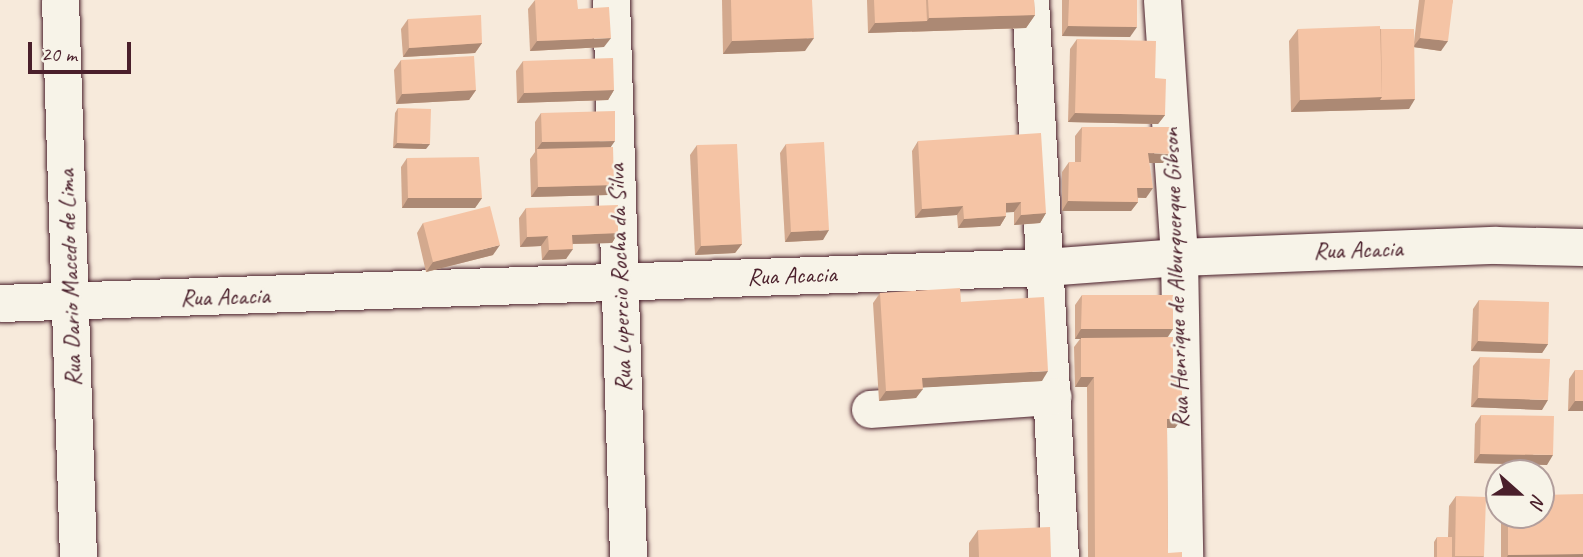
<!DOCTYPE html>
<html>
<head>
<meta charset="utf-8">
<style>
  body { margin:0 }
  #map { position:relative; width:1583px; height:557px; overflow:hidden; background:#f7eadb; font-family:Caveat,sans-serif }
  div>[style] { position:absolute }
  .roads { filter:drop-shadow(0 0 2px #4a1f2b) drop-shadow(0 0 2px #4a1f2b) }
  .minor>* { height:37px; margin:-18.5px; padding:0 18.5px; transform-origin:18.5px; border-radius:18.5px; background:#f7f3e8 }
  .wall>* { inset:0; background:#d3a98e }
  .shaded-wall>* { inset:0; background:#ac8974 }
  .building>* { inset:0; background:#f5c4a5 }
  span { translate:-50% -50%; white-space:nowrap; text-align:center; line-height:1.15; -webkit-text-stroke:5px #f7f3e8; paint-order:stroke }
  .street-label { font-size:24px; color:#4a1f2b }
  .north { position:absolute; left:1485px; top:459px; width:70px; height:70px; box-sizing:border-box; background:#f7f3e8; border:2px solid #b29e9c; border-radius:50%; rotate:111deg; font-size:19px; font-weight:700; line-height:28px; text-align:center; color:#4a1f2b }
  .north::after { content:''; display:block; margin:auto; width:24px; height:32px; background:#4a1f2b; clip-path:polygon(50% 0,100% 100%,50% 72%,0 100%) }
  .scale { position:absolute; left:28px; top:42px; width:103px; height:32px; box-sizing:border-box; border:4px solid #4a1f2b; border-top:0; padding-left:9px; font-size:21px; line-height:24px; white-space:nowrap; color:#4a1f2b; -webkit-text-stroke:5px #f7f3e8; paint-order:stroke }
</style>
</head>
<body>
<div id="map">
  <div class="roads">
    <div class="minor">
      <i style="left:60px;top:0;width:557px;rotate:88.15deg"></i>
      <i style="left:611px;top:0;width:557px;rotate:88.25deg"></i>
      <i style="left:1030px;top:0;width:558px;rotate:86.92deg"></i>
      <i style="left:1162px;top:0;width:258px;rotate:86.2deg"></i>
      <i style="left:1179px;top:257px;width:300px;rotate:89deg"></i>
      <i style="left:0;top:303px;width:1046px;rotate:-1.97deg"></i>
      <i style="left:1045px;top:267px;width:134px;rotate:-4.3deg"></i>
      <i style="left:1179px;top:257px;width:317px;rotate:-2.2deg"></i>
      <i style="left:1496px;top:245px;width:87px;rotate:1.3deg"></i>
      <i style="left:870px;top:409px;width:183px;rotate:-4.1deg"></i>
    </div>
  </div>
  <div class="wall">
    <i style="clip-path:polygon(535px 0,604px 47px,530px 51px,528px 9px)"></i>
    <i style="clip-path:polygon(722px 0,812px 0,805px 51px,723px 54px)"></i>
    <i style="clip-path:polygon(867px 0,1034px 0,1035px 15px,1026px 28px,868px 33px)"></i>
    <i style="clip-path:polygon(1062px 0,1137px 0,1130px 37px,1062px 36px)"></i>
    <i style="clip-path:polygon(1419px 0,1453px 0,1441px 51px,1414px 47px,1409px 109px,1291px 112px,1289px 41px,1298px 29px,1381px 29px,1414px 42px)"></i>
    <i style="clip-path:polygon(408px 19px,482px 43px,475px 53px,403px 57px,401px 29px)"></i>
    <i style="clip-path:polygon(1077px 39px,1155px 78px,1165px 115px,1158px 124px,1068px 122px,1070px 49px)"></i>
    <i style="clip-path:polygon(401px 60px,476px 90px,469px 100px,396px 104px,394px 70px)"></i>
    <i style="clip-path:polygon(523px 61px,614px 90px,608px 100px,517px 103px,516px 71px)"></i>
    <i style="clip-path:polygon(398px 108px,426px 149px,393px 148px,395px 113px)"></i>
    <i style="clip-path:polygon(541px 113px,611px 147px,614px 185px,608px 195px,531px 197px,530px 159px,535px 152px,535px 122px)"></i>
    <i style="clip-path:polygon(1082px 127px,1163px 163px,1149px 163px,1146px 198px,1138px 198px,1138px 202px,1131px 211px,1062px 211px,1062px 172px,1069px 162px,1075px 162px,1075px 136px)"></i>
    <i style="clip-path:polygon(918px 141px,1046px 213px,1040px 223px,1014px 225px,1014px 212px,1006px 212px,1006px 216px,1000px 226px,958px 228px,957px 215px,915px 218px,912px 151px)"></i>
    <i style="clip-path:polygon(786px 144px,823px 240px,785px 242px,780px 153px)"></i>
    <i style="clip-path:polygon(697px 145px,742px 244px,735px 253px,695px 255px,690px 155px)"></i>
    <i style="clip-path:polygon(407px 158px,482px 198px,475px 208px,402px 208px,401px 167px)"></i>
    <i style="clip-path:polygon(526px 208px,618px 233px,612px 243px,573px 244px,566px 259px,542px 260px,541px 246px,520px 247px,519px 218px)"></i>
    <i style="clip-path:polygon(423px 223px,493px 255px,426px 272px,417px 233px)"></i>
    <i style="clip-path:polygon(880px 293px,961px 302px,1042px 381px,923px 387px,916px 398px,879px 401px,873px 303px)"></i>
    <i style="clip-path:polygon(1082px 295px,1173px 329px,1168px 337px,1173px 377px,1175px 428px,1167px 428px,1168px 553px,1182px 557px,1088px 557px,1087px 387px,1075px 387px,1074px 347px,1080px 339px,1075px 339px,1075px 305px)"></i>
    <i style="clip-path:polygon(1479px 300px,1548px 344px,1542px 353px,1471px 351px,1473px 309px)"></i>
    <i style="clip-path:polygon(1480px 357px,1542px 410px,1471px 407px,1473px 366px)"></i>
    <i style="clip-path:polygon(1575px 370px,1583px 370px,1583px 411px,1568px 411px,1569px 379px)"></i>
    <i style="clip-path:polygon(1481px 415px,1547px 465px,1474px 463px,1475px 424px)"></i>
    <i style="clip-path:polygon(1456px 496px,1484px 557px,1434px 557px,1434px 542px,1437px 537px,1448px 537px,1449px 506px)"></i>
    <i style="clip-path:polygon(1501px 515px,1541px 515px,1583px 557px,1501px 557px)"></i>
    <i style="clip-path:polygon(978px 530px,1051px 557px,969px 557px,969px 543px)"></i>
  </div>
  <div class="shaded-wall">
    <i style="clip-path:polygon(1035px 15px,1026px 28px,868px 33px,875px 23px,927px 21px,929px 18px)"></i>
    <i style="clip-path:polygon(1068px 26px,1137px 27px,1130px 37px,1062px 36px)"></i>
    <i style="clip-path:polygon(611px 38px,604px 47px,530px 51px,537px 41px)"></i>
    <i style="clip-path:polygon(814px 38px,805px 51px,723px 54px,732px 41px)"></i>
    <i style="clip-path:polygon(1420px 38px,1448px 41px,1441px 51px,1413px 47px)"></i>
    <i style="clip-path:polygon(482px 43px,475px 53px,403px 57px,409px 48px)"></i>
    <i style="clip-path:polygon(476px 90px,469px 100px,396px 104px,402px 94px)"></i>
    <i style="clip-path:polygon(614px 90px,608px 100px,517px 103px,524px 93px)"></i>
    <i style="clip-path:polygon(1382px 97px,1415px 99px,1409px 109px,1291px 112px,1300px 100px)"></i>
    <i style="clip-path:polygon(1075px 113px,1165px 115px,1158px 124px,1068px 122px)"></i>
    <i style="clip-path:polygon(615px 141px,608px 151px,537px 149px,535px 152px,542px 142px)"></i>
    <i style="clip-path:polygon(397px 143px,430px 144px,426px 149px,393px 148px)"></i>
    <i style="clip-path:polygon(1148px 153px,1170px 154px,1163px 163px,1142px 163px)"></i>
    <i style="clip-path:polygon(614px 185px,608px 195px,531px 197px,538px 187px)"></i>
    <i style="clip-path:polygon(1137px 188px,1153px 188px,1146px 198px,1131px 197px)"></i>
    <i style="clip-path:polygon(408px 198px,482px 198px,475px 208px,402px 208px)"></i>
    <i style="clip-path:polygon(1068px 201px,1138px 202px,1131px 211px,1062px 211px)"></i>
    <i style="clip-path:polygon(1021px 202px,1014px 212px,999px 213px,1006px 203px)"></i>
    <i style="clip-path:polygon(963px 206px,957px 215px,915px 218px,922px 209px)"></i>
    <i style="clip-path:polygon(1046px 213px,1040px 223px,1014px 225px,1021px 215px)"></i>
    <i style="clip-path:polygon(1006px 216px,1000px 226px,958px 228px,964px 219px)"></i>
    <i style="clip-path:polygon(829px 230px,823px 240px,785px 242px,791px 232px)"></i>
    <i style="clip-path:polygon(618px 233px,612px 243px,565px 244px,572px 235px)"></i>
    <i style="clip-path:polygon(548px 236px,541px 246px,520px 247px,527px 237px)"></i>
    <i style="clip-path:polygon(742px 244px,735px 253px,695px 255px,701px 246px)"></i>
    <i style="clip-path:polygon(500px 245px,493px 255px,426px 272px,433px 262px)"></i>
    <i style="clip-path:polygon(573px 249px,566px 259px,542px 260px,549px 250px)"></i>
    <i style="clip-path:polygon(1081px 329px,1173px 329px,1166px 339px,1075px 339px)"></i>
    <i style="clip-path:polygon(1478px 341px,1548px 344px,1542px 353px,1471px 351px)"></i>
    <i style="clip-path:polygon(1048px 371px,1042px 381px,915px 388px,922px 378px)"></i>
    <i style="clip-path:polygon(1081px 377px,1094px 377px,1087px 387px,1075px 387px)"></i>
    <i style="clip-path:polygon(923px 389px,916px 398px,879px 401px,886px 391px)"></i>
    <i style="clip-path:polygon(1478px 398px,1548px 400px,1542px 410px,1471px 407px)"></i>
    <i style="clip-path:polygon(1575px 401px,1583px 401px,1583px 411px,1568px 411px)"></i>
    <i style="clip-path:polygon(1167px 419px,1182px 419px,1175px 428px,1160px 428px)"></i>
    <i style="clip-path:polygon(1480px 454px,1553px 455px,1547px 465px,1474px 463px)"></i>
    <i style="clip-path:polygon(1583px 554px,1583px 557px,1507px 557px,1508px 555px)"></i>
  </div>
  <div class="building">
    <i style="clip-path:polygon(535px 0,577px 0,578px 9px,609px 7px,611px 38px,537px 41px)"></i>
    <i style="clip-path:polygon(731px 0,812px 0,814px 38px,732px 41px)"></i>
    <i style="clip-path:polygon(874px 0,926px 0,927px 21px,875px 23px)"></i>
    <i style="clip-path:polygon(928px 0,1034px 0,1035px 15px,929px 18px)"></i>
    <i style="clip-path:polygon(1069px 0,1137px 0,1137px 27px,1068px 26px)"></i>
    <i style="clip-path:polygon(1425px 0,1453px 0,1448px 41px,1420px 38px)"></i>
    <i style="clip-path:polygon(481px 15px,482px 43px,409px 48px,408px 19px)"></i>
    <i style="clip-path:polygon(1380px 26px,1382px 97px,1300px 100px,1298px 29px)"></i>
    <i style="clip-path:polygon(1381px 29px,1414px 29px,1415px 99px,1380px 100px,1382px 97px)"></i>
    <i style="clip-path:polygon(1077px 39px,1156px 41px,1155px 78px,1166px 79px,1165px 115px,1075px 113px)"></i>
    <i style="clip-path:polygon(474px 56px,476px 90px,402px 94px,401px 60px)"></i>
    <i style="clip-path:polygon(613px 58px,614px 90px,524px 93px,523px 61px)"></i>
    <i style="clip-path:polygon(398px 108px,431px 109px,430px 144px,397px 143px)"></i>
    <i style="clip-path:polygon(615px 111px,615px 141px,542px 142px,541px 113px)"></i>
    <i style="clip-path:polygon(1082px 127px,1170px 127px,1170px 154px,1148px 153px,1153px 188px,1137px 188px,1138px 202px,1068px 201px,1069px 162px,1081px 162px)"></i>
    <i style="clip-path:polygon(1041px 133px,1046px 213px,1021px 215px,1021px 202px,1006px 203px,1006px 216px,964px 219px,963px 206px,922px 209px,918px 141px)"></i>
    <i style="clip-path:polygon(824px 142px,829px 230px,791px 232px,786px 144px)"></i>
    <i style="clip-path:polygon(737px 144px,742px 244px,701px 246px,697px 145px)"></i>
    <i style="clip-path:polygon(613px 147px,614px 185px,538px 187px,537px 149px)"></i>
    <i style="clip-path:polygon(479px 157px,482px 198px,408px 198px,407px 158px)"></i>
    <i style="clip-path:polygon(618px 205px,618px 233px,572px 235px,573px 249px,549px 250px,548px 236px,527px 237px,526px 208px)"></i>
    <i style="clip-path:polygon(490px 206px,500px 245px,433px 262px,423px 223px)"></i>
    <i style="clip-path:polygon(960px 288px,961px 302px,1044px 297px,1048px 371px,922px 378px,923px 389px,886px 391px,880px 293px)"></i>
    <i style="clip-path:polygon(1082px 295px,1173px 295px,1173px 329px,1081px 329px)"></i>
    <i style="clip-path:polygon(1479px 300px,1549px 302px,1548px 344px,1478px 341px)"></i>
    <i style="clip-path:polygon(1173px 337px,1173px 377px,1182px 376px,1182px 419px,1167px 419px,1168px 553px,1182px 552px,1182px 557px,1095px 557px,1094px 377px,1081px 377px,1081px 338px)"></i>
    <i style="clip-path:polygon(1480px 357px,1550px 359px,1548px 400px,1478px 398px)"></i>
    <i style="clip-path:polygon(1575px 370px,1583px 370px,1583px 401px,1575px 401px)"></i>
    <i style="clip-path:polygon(1481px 415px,1554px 416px,1553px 455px,1480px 454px)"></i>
    <i style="clip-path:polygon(1583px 494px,1583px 554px,1508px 555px,1508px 515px,1541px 515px,1541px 495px)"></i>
    <i style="clip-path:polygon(1456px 496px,1486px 497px,1484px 556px,1455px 556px)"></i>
    <i style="clip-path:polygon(1050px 527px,1051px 557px,979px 557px,978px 530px)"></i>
    <i style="clip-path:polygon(1437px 537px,1452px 537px,1452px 557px,1437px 557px)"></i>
  </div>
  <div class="street-label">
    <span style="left:1358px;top:250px;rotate:-2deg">Rua Acacia</span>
    <span style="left:792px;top:276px;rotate:-2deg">Rua Acacia</span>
    <span style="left:70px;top:278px;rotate:-92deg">Rua Dario Macedo de Lima</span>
    <span style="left:620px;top:278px;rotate:-92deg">Rua Lupercio Rocha da Silva</span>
    <span style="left:1176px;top:278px;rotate:-92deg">Rua Henrique de Alburquerque Gibson</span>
    <span style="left:225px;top:297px;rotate:-2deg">Rua Acacia</span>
  </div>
  <div class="north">N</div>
  <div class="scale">20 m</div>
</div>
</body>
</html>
